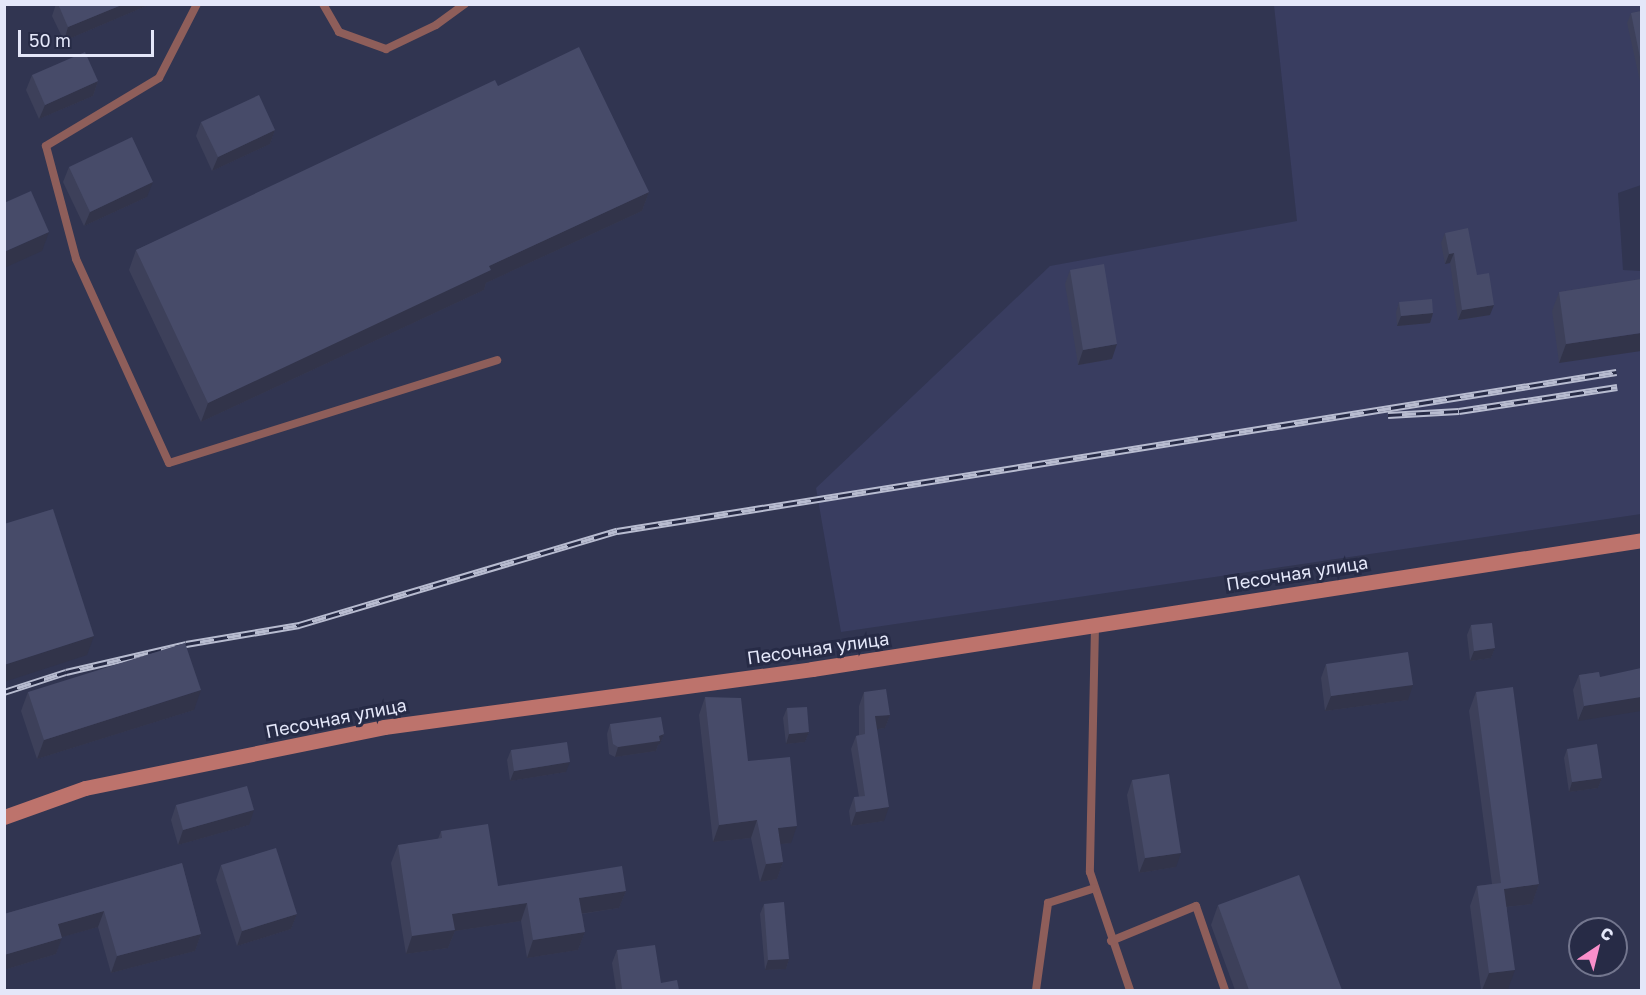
<!DOCTYPE html>
<html>
<head>
<meta charset="utf-8">
<style>
  body { margin:0 }
  #map { position:relative; width:1646px; height:995px; overflow:hidden; background:#313551; font-family:"Golos Text",sans-serif }
  div>[style] { position:absolute }
  .built>* { inset:0; background:#393d60 }
  .lane>* { height:8px; margin:-4px; padding:0 4px; transform-origin:4px; border-radius:4px; background:#8e5e5a }
  .secondary>* { height:15px; margin:-7.5px; padding:0 7.5px; transform-origin:7.5px; border-radius:7.5px; background:#bd736c }
  .rail>* { height:7px; margin-top:-3.5px; transform-origin:0; background:repeating-linear-gradient(90deg,#272b46 0 14px,#b8bcd0 0 28px); box-sizing:border-box; border-block:2px solid #b8bcd0 }
  .wall>* { inset:0; background:#3d405a }
  .shaded-wall>* { inset:0; background:#32344a }
  .building>* { inset:0; background:#474b69 }
  span { translate:-50% -50%; white-space:nowrap; text-align:center; line-height:1.15; -webkit-text-stroke:6px #272b46; paint-order:stroke }
  .street-label { font-size:18px; color:#e4e7f9 }
  .frame { position:absolute; inset:0; border:6px solid #e4e7f9; pointer-events:none }
  .north { position:absolute; left:1568px; top:917px; width:60px; height:60px; box-sizing:border-box; background:#272b46; border:2px solid #73768e; border-radius:50%; rotate:35deg; font-size:16px; font-weight:700; line-height:24px; text-align:center; color:#e4e7f9 }
  .north::after { content:''; display:block; margin:auto; width:21px; height:27px; background:#f98fca; clip-path:polygon(50% 0,100% 100%,50% 72%,0 100%) }
  .scale { position:absolute; left:18px; top:30px; width:136px; height:27px; box-sizing:border-box; border:3px solid #e4e7f9; border-top:0; padding-left:8px; font-size:18px; line-height:21px; white-space:nowrap; color:#e4e7f9; -webkit-text-stroke:4px #272b46; paint-order:stroke }
</style>
</head>
<body>
<div id="map">
  <div class="built">
    <i style="clip-path:polygon(1274px 5px,1641px 5px,1641px 185px,1618px 193px,1623px 270px,1641px 271px,1641px 514px,841px 632px,816px 488px,1050px 266px,1297px 221px)"></i>
  </div>
  <div class="lane">
    <i style="left:197px;top:4px;width:83px;rotate:117.2deg"></i>
    <i style="left:159px;top:78px;width:132px;rotate:149deg"></i>
    <i style="left:46px;top:146px;width:117px;rotate:75.1deg"></i>
    <i style="left:76px;top:259px;width:224px;rotate:65.5deg"></i>
    <i style="left:169px;top:463px;width:344px;rotate:-17.4deg"></i>
    <i style="left:323px;top:4px;width:32px;rotate:60deg"></i>
    <i style="left:339px;top:32px;width:50px;rotate:19.9deg"></i>
    <i style="left:386px;top:49px;width:55px;rotate:-25.6deg"></i>
    <i style="left:436px;top:25px;width:36px;rotate:-36deg"></i>
    <i style="left:1095px;top:626px;width:246px;rotate:91.2deg"></i>
    <i style="left:1090px;top:872px;width:125px;rotate:71.3deg"></i>
    <i style="left:1111px;top:941px;width:92px;rotate:-22.4deg"></i>
    <i style="left:1196px;top:906px;width:89px;rotate:71deg"></i>
    <i style="left:1036px;top:990px;width:88px;rotate:-82.1deg"></i>
    <i style="left:1048px;top:903px;width:49px;rotate:-17.7deg"></i>
  </div>
  <div class="secondary">
    <i style="left:4px;top:817px;width:86px;rotate:-19.7deg"></i>
    <i style="left:85px;top:788px;width:305px;rotate:-11.5deg"></i>
    <i style="left:384px;top:727px;width:432px;rotate:-7.7deg"></i>
    <i style="left:812px;top:669px;width:840px;rotate:-8.83deg"></i>
  </div>
  <div class="rail">
    <i style="left:1388px;top:415px;width:71px;rotate:-3.2deg"></i>
    <i style="left:1459px;top:411px;width:160px;rotate:-8.6deg"></i>
    <i style="left:4px;top:692px;width:65px;rotate:-17.9deg"></i>
    <i style="left:66px;top:672px;width:123px;rotate:-13.1deg"></i>
    <i style="left:186px;top:644px;width:115px;rotate:-9.5deg"></i>
    <i style="left:299px;top:625px;width:332px;rotate:-16.5deg"></i>
    <i style="left:617px;top:531px;width:1012px;rotate:-9.04deg"></i>
  </div>
  <div class="wall">
    <i style="clip-path:polygon(56px 4px,151px 4px,64px 41px,52px 16px)"></i>
    <i style="clip-path:polygon(1641px 11px,1641px 86px,1627px 23px,1631px 13px)"></i>
    <i style="clip-path:polygon(32px 75px,98px 81px,93px 96px,39px 119px,26px 90px)"></i>
    <i style="clip-path:polygon(498px 86px,649px 192px,642px 211px,486px 283px,484px 290px,201px 422px,129px 270px,136px 250px)"></i>
    <i style="clip-path:polygon(201px 122px,275px 130px,270px 144px,212px 171px,196px 136px)"></i>
    <i style="clip-path:polygon(69px 167px,147px 197px,84px 226px,63px 182px)"></i>
    <i style="clip-path:polygon(1445px 233px,1477px 275px,1490px 315px,1458px 320px,1450px 263px,1445px 264px,1441px 243px)"></i>
    <i style="clip-path:polygon(1070px 270px,1112px 359px,1078px 365px,1065px 284px)"></i>
    <i style="clip-path:polygon(1641px 279px,1559px 363px,1552px 311px,1559px 292px)"></i>
    <i style="clip-path:polygon(1399px 302px,1433px 313px,1430px 323px,1397px 326px,1396px 312px)"></i>
    <i style="clip-path:polygon(1471px 625px,1495px 648px,1491px 658px,1470px 661px,1467px 635px)"></i>
    <i style="clip-path:polygon(1326px 664px,1408px 700px,1325px 711px,1321px 678px)"></i>
    <i style="clip-path:polygon(1599px 672px,1578px 721px,1573px 690px,1579px 675px)"></i>
    <i style="clip-path:polygon(28px 692px,194px 710px,37px 759px,21px 711px)"></i>
    <i style="clip-path:polygon(864px 692px,890px 715px,885px 728px,877px 729px,884px 821px,851px 826px,849px 811px,854px 797px,859px 797px,851px 749px,856px 736px,859px 735px,859px 706px)"></i>
    <i style="clip-path:polygon(1476px 692px,1539px 884px,1532px 904px,1507px 907px,1508px 989px,1497px 990px,1481px 990px,1470px 906px,1477px 886px,1492px 884px,1469px 711px)"></i>
    <i style="clip-path:polygon(705px 697px,748px 761px,791px 843px,780px 844px,783px 862px,777px 879px,760px 882px,751px 838px,713px 842px,699px 715px)"></i>
    <i style="clip-path:polygon(787px 708px,809px 732px,805px 742px,786px 744px,783px 718px)"></i>
    <i style="clip-path:polygon(610px 724px,664px 734px,660px 744px,658px 745px,656px 751px,615px 757px,609px 754px,607px 734px)"></i>
    <i style="clip-path:polygon(1567px 749px,1602px 778px,1598px 788px,1569px 792px,1564px 758px)"></i>
    <i style="clip-path:polygon(511px 750px,566px 772px,510px 781px,507px 760px)"></i>
    <i style="clip-path:polygon(1132px 780px,1176px 867px,1139px 873px,1127px 795px)"></i>
    <i style="clip-path:polygon(176px 805px,249px 825px,178px 845px,171px 820px)"></i>
    <i style="clip-path:polygon(441px 831px,498px 886px,626px 891px,619px 908px,582px 914px,585px 932px,578px 950px,527px 958px,521px 921px,455px 931px,448px 948px,406px 954px,391px 863px,398px 845px,438px 839px)"></i>
    <i style="clip-path:polygon(182px 863px,201px 934px,195px 951px,111px 973px,98px 927px,62px 937px,56px 954px,4px 970px,4px 914px)"></i>
    <i style="clip-path:polygon(221px 865px,297px 914px,291px 929px,237px 946px,216px 880px)"></i>
    <i style="clip-path:polygon(764px 904px,789px 959px,786px 969px,765px 970px,760px 914px)"></i>
    <i style="clip-path:polygon(1218px 905px,1342px 990px,1235px 990px,1211px 925px)"></i>
    <i style="clip-path:polygon(617px 950px,661px 983px,616px 990px,612px 963px)"></i>
  </div>
  <div class="shaded-wall">
    <i style="clip-path:polygon(124px 4px,151px 4px,64px 41px,68px 27px)"></i>
    <i style="clip-path:polygon(98px 81px,93px 96px,39px 119px,45px 105px)"></i>
    <i style="clip-path:polygon(275px 130px,270px 144px,212px 171px,218px 157px)"></i>
    <i style="clip-path:polygon(153px 182px,147px 197px,84px 226px,90px 212px)"></i>
    <i style="clip-path:polygon(649px 192px,642px 211px,486px 283px,484px 290px,201px 422px,208px 403px,489px 266px)"></i>
    <i style="clip-path:polygon(49px 232px,42px 251px,4px 268px,4px 252px)"></i>
    <i style="clip-path:polygon(1454px 253px,1450px 263px,1445px 264px,1449px 254px)"></i>
    <i style="clip-path:polygon(1494px 305px,1490px 315px,1458px 320px,1462px 310px)"></i>
    <i style="clip-path:polygon(1433px 313px,1430px 323px,1397px 326px,1401px 316px)"></i>
    <i style="clip-path:polygon(1641px 333px,1641px 351px,1559px 363px,1566px 344px)"></i>
    <i style="clip-path:polygon(1117px 344px,1112px 359px,1078px 365px,1083px 350px)"></i>
    <i style="clip-path:polygon(94px 636px,87px 655px,4px 682px,4px 665px)"></i>
    <i style="clip-path:polygon(1495px 648px,1491px 658px,1470px 661px,1474px 651px)"></i>
    <i style="clip-path:polygon(1413px 685px,1408px 700px,1325px 711px,1331px 696px)"></i>
    <i style="clip-path:polygon(201px 690px,194px 710px,37px 759px,44px 740px)"></i>
    <i style="clip-path:polygon(1641px 697px,1641px 711px,1578px 721px,1584px 706px)"></i>
    <i style="clip-path:polygon(890px 715px,885px 728px,871px 730px,875px 716px)"></i>
    <i style="clip-path:polygon(809px 732px,805px 742px,786px 744px,789px 734px)"></i>
    <i style="clip-path:polygon(664px 734px,660px 744px,658px 745px,656px 751px,615px 757px,618px 747px)"></i>
    <i style="clip-path:polygon(570px 762px,566px 772px,510px 781px,514px 771px)"></i>
    <i style="clip-path:polygon(1602px 778px,1598px 788px,1569px 792px,1572px 782px)"></i>
    <i style="clip-path:polygon(889px 807px,884px 821px,851px 826px,856px 812px)"></i>
    <i style="clip-path:polygon(254px 810px,249px 825px,178px 845px,183px 830px)"></i>
    <i style="clip-path:polygon(757px 820px,751px 838px,713px 842px,719px 825px)"></i>
    <i style="clip-path:polygon(797px 826px,791px 843px,772px 845px,778px 828px)"></i>
    <i style="clip-path:polygon(1181px 853px,1176px 867px,1139px 873px,1145px 858px)"></i>
    <i style="clip-path:polygon(783px 862px,777px 879px,760px 882px,766px 864px)"></i>
    <i style="clip-path:polygon(1539px 884px,1532px 904px,1497px 908px,1504px 889px)"></i>
    <i style="clip-path:polygon(626px 891px,619px 908px,573px 915px,579px 898px)"></i>
    <i style="clip-path:polygon(527px 903px,521px 921px,455px 931px,448px 948px,406px 954px,412px 936px,452px 914px)"></i>
    <i style="clip-path:polygon(104px 911px,98px 927px,52px 940px,58px 924px)"></i>
    <i style="clip-path:polygon(297px 914px,291px 929px,237px 946px,242px 931px)"></i>
    <i style="clip-path:polygon(585px 932px,578px 950px,527px 958px,533px 940px)"></i>
    <i style="clip-path:polygon(201px 934px,195px 951px,111px 973px,117px 956px)"></i>
    <i style="clip-path:polygon(62px 938px,56px 954px,4px 970px,4px 955px)"></i>
    <i style="clip-path:polygon(789px 959px,786px 969px,765px 970px,768px 960px)"></i>
    <i style="clip-path:polygon(1515px 970px,1508px 989px,1497px 990px,1482px 990px,1489px 973px)"></i>
  </div>
  <div class="building">
    <i style="clip-path:polygon(58px 4px,124px 4px,68px 27px)"></i>
    <i style="clip-path:polygon(1641px 11px,1641px 62px,1631px 13px)"></i>
    <i style="clip-path:polygon(579px 47px,649px 192px,489px 266px,491px 270px,208px 403px,136px 250px,495px 80px,498px 86px)"></i>
    <i style="clip-path:polygon(85px 52px,98px 81px,45px 105px,32px 75px)"></i>
    <i style="clip-path:polygon(259px 95px,275px 130px,218px 157px,201px 122px)"></i>
    <i style="clip-path:polygon(132px 137px,153px 182px,90px 212px,69px 167px)"></i>
    <i style="clip-path:polygon(31px 191px,49px 232px,4px 252px,4px 203px)"></i>
    <i style="clip-path:polygon(1468px 228px,1477px 275px,1489px 273px,1494px 305px,1462px 310px,1454px 253px,1449px 254px,1445px 233px)"></i>
    <i style="clip-path:polygon(1104px 264px,1117px 344px,1083px 350px,1070px 270px)"></i>
    <i style="clip-path:polygon(1641px 279px,1641px 333px,1566px 344px,1559px 292px)"></i>
    <i style="clip-path:polygon(1432px 299px,1433px 313px,1401px 316px,1399px 302px)"></i>
    <i style="clip-path:polygon(53px 509px,94px 636px,4px 665px,4px 524px)"></i>
    <i style="clip-path:polygon(1492px 623px,1495px 648px,1474px 651px,1471px 625px)"></i>
    <i style="clip-path:polygon(185px 643px,201px 690px,44px 740px,28px 692px)"></i>
    <i style="clip-path:polygon(1408px 652px,1413px 685px,1331px 696px,1326px 664px)"></i>
    <i style="clip-path:polygon(1641px 668px,1641px 697px,1584px 706px,1579px 675px,1599px 672px,1600px 677px)"></i>
    <i style="clip-path:polygon(1513px 687px,1539px 884px,1504px 889px,1515px 970px,1489px 973px,1477px 886px,1501px 883px,1476px 692px)"></i>
    <i style="clip-path:polygon(886px 689px,890px 715px,875px 716px,889px 807px,856px 812px,854px 797px,865px 796px,856px 736px,865px 734px,864px 692px)"></i>
    <i style="clip-path:polygon(705px 697px,741px 698px,748px 761px,790px 757px,797px 826px,778px 828px,783px 862px,766px 864px,757px 820px,719px 825px)"></i>
    <i style="clip-path:polygon(807px 707px,809px 732px,789px 734px,787px 708px)"></i>
    <i style="clip-path:polygon(661px 717px,664px 734px,659px 736px,660px 741px,618px 747px,613px 744px,610px 724px)"></i>
    <i style="clip-path:polygon(567px 742px,570px 762px,514px 771px,511px 750px)"></i>
    <i style="clip-path:polygon(1597px 744px,1602px 778px,1572px 782px,1567px 749px)"></i>
    <i style="clip-path:polygon(1169px 774px,1181px 853px,1145px 858px,1132px 780px)"></i>
    <i style="clip-path:polygon(247px 786px,254px 810px,183px 830px,176px 805px)"></i>
    <i style="clip-path:polygon(488px 824px,498px 886px,622px 866px,626px 891px,579px 898px,585px 932px,533px 940px,527px 903px,452px 914px,455px 930px,412px 936px,398px 845px,442px 838px,441px 831px)"></i>
    <i style="clip-path:polygon(276px 848px,297px 914px,242px 931px,221px 865px)"></i>
    <i style="clip-path:polygon(182px 863px,201px 934px,117px 956px,104px 911px,58px 924px,62px 938px,4px 955px,4px 914px)"></i>
    <i style="clip-path:polygon(1299px 875px,1342px 990px,1249px 990px,1218px 905px)"></i>
    <i style="clip-path:polygon(784px 902px,789px 959px,768px 960px,764px 904px)"></i>
    <i style="clip-path:polygon(655px 945px,661px 983px,677px 980px,679px 990px,611px 990px,622px 989px,617px 950px)"></i>
  </div>
  <div class="street-label">
    <span style="left:1297px;top:573px;rotate:-9deg">Песочная улица</span>
    <span style="left:818px;top:648px;rotate:-8deg">Песочная улица</span>
    <span style="left:336px;top:718px;rotate:-11deg">Песочная улица</span>
  </div>
  <div class="frame"></div>
  <div class="north">С</div>
  <div class="scale">50 m</div>
</div>
</body>
</html>
